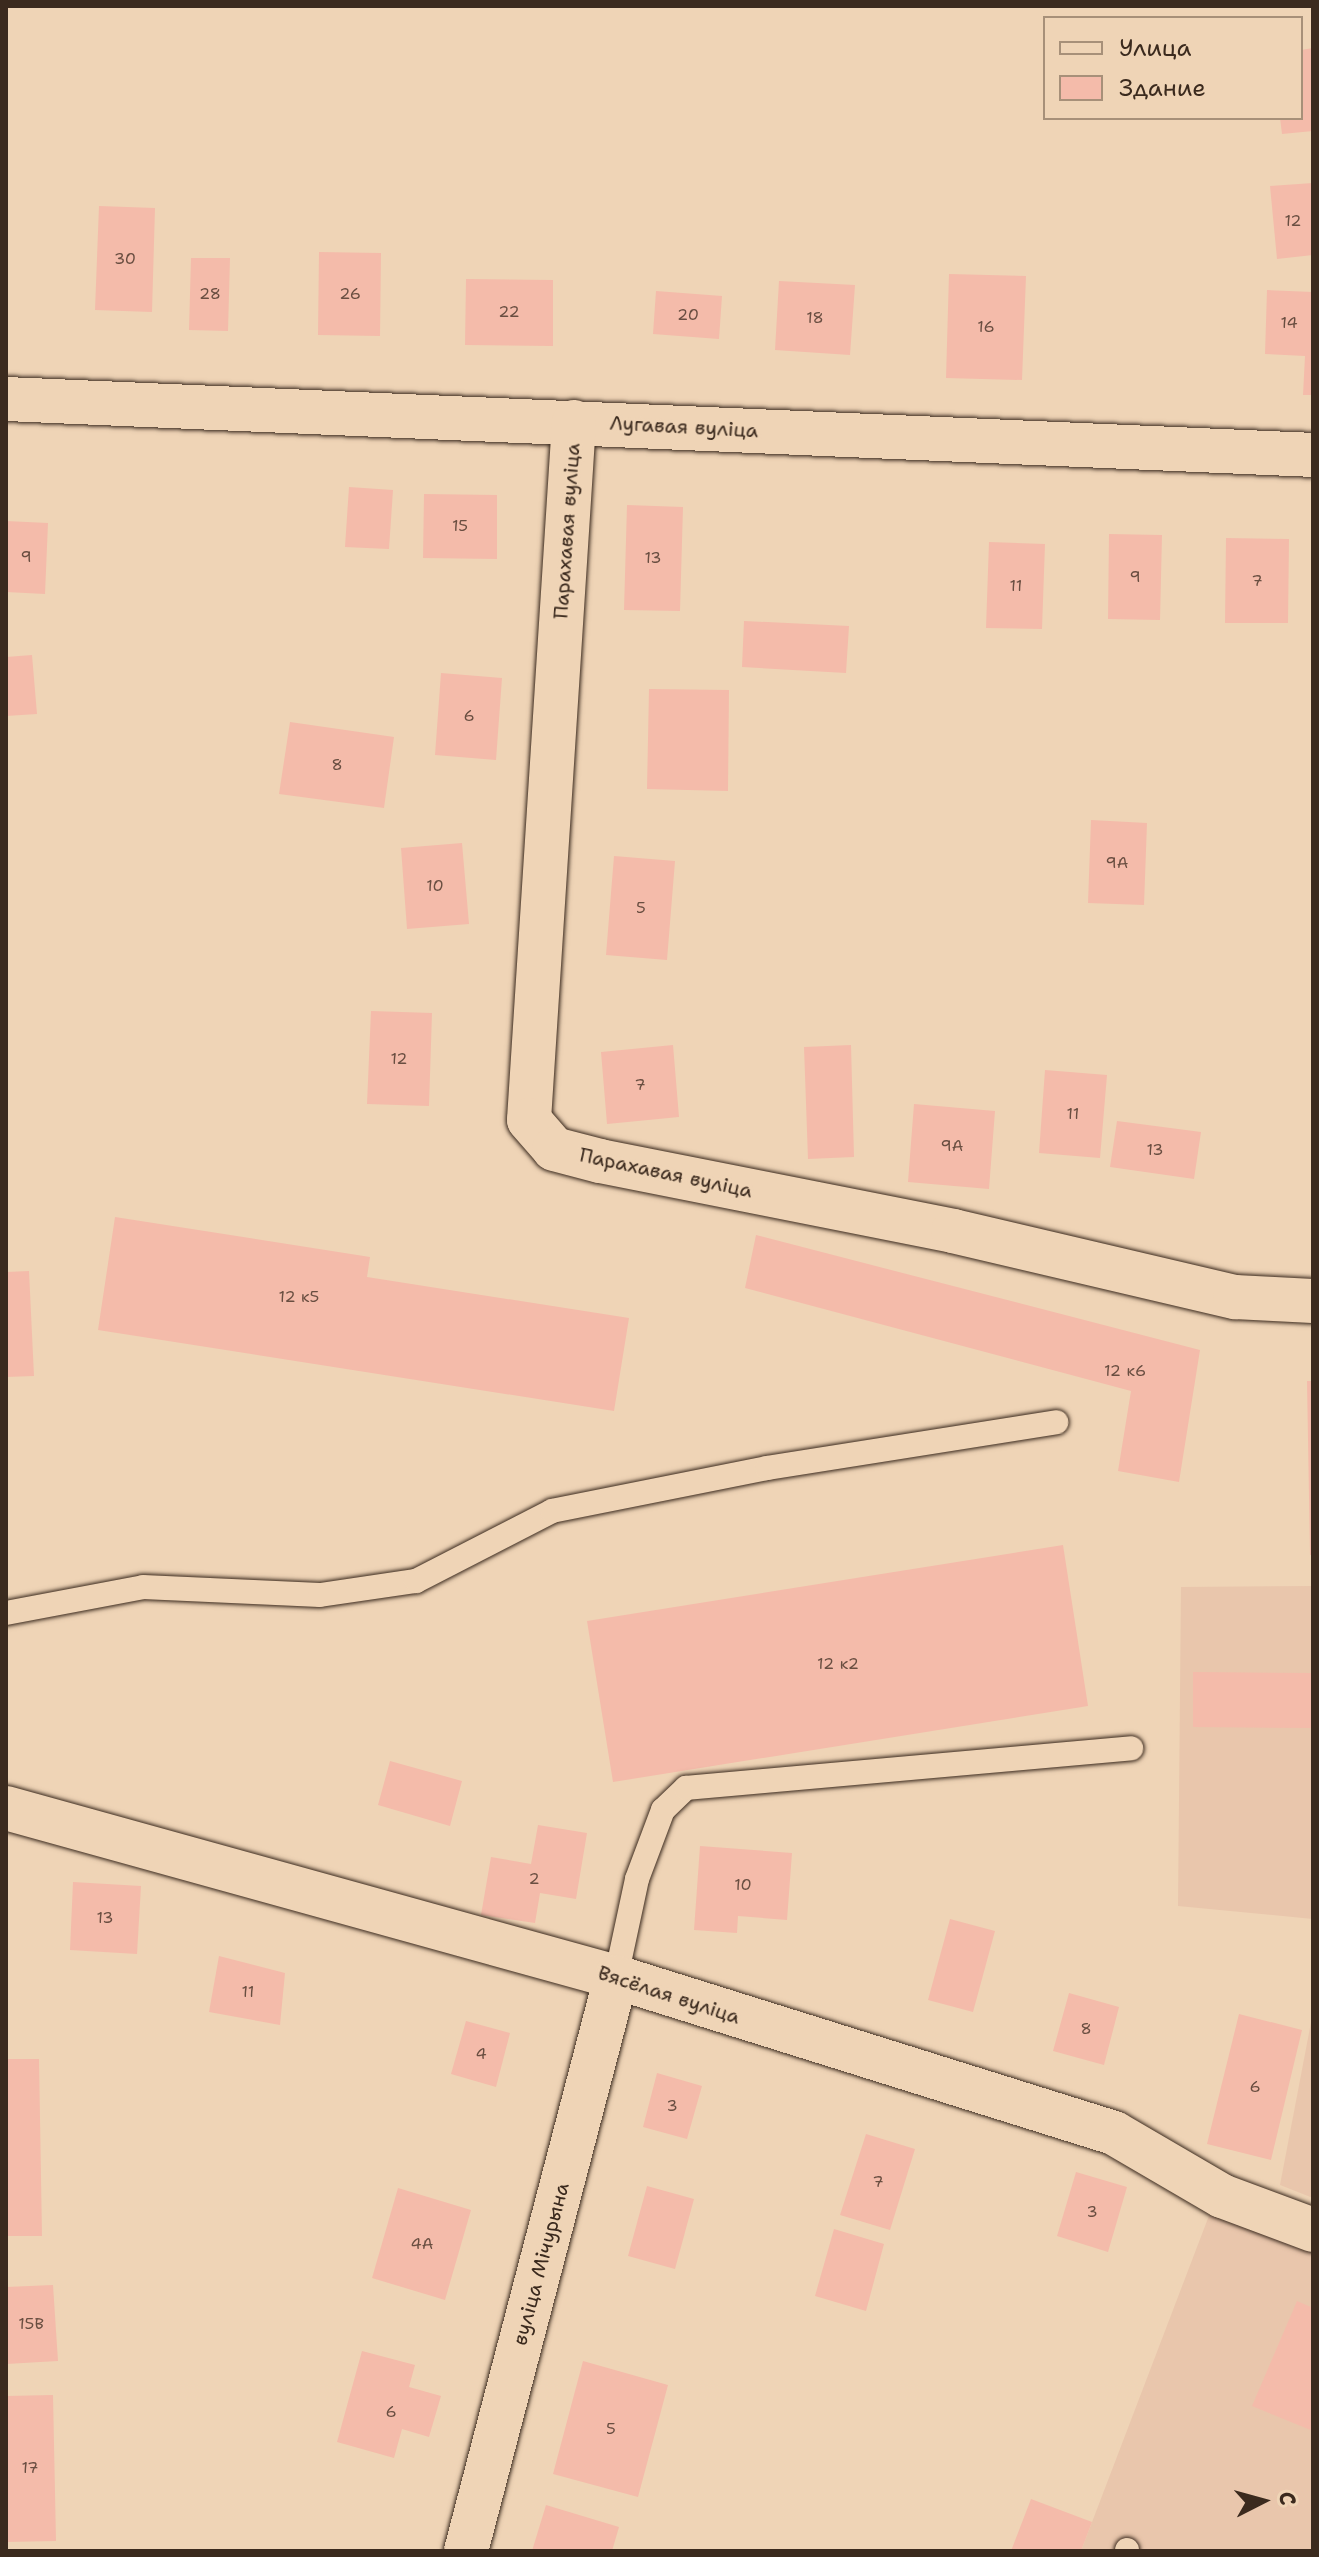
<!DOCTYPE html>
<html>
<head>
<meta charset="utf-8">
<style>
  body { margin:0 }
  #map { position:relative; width:1319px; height:2557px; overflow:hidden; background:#efd4b6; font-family:"Shantell Sans",sans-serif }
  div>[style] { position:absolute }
  .built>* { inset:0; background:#e9c6ac }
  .building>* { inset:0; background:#f4bbaa }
  .roads { filter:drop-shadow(0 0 2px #3b2a1e) drop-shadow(0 0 2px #3b2a1e) }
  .lane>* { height:24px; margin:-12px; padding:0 12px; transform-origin:12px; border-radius:12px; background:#efd4b6 }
  .street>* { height:44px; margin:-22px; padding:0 22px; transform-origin:22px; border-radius:22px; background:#efd4b6 }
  span { translate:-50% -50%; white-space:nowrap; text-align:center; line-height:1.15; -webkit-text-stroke:6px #efd4b6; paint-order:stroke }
  .number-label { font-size:16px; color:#694e41 }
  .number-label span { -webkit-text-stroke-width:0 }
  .street-label { font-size:20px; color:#3b2a1e }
  .frame { position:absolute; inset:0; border:8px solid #3b2a1e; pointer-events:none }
  .legend { position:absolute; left:1043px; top:16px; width:260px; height:104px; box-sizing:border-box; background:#efd4b6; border:2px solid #a79079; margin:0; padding:10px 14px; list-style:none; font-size:24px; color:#3b2a1e }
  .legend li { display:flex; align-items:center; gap:16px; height:40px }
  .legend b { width:40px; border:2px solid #a79079 }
  .north { position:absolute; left:1223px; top:2461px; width:80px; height:80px; -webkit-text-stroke:6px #efd4b6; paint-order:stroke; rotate:84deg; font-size:22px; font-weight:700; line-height:32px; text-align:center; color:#3b2a1e }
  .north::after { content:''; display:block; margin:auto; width:28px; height:36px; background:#3b2a1e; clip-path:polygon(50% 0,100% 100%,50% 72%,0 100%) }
</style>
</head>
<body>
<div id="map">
  <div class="built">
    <i style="clip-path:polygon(1313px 1586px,1313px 1919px,1178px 1906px,1181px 1587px)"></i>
    <i style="clip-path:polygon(1313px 2012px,1313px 2198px,1280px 2185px)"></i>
    <i style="clip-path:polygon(1210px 2213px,1313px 2252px,1313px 2551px,1081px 2551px)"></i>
  </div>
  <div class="building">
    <i style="clip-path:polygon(1313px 48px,1313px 131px,1282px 134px,1280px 118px,1301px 118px,1301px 50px)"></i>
    <i style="clip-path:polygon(1313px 183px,1313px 255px,1277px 259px,1270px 186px)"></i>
    <i style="clip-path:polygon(99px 206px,155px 208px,152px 312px,95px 310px)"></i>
    <i style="clip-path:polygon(319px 252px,381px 253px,380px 336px,318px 335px)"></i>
    <i style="clip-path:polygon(191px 258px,230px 258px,228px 331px,189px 330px)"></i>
    <i style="clip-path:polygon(949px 274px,1026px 276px,1022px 380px,946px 378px)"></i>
    <i style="clip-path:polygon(466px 279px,553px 280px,553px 346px,465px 345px)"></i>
    <i style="clip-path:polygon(779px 281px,855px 285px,850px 355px,775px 350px)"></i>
    <i style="clip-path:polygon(1267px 290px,1313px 292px,1313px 395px,1303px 395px,1305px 356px,1265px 354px)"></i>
    <i style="clip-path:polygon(656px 291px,722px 296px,719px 339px,653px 334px)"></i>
    <i style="clip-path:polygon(349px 487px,393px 490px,389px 549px,345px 547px)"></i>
    <i style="clip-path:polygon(424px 494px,497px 495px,497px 559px,423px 558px)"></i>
    <i style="clip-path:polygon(627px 505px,683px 507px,680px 611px,624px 610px)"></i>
    <i style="clip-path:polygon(6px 521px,48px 523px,45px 594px,6px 592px)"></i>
    <i style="clip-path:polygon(1109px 534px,1162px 535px,1160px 620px,1108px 619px)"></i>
    <i style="clip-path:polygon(1226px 538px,1289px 539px,1288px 623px,1225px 623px)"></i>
    <i style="clip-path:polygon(989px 542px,1045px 544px,1042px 629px,986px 628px)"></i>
    <i style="clip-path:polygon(744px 621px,849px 626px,846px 673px,742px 667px)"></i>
    <i style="clip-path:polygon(32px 655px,37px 714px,6px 716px,6px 657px)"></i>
    <i style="clip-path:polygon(441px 673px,502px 678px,496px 760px,435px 755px)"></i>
    <i style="clip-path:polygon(649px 689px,729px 690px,728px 791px,647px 789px)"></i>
    <i style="clip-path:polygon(290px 722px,394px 737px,384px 808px,279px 794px)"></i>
    <i style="clip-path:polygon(1091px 820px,1147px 823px,1144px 905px,1088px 903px)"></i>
    <i style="clip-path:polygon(462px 843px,469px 924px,407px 929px,401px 848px)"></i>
    <i style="clip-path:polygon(614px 856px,675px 861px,667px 960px,606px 955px)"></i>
    <i style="clip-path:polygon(371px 1011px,432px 1013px,429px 1106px,367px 1104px)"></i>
    <i style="clip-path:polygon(673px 1045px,679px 1117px,607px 1124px,601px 1052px)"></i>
    <i style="clip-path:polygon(851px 1045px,854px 1157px,808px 1159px,804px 1047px)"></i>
    <i style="clip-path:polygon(1045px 1070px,1107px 1075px,1100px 1158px,1039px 1153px)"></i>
    <i style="clip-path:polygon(914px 1104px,995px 1111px,989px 1189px,908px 1182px)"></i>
    <i style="clip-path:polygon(1117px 1121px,1201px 1132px,1194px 1179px,1110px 1167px)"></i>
    <i style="clip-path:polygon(115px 1217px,370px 1257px,367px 1277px,629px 1318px,614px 1411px,98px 1330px)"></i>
    <i style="clip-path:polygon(756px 1235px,1200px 1350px,1179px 1482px,1118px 1471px,1131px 1391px,745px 1288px)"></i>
    <i style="clip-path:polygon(29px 1271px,34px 1376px,6px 1377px,6px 1272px)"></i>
    <i style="clip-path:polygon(1307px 1381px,1313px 1381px,1313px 1555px,1310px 1555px)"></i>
    <i style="clip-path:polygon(1063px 1545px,1088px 1706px,613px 1782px,587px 1621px)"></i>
    <i style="clip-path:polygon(1193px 1672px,1313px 1673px,1313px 1728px,1193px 1727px)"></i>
    <i style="clip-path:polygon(390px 1761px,462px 1781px,450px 1826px,378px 1805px)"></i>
    <i style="clip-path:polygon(538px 1825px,587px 1833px,576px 1899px,540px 1893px,535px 1923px,481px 1915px,491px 1857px,531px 1864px)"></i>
    <i style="clip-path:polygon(700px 1846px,792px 1853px,787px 1920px,738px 1916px,737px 1933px,694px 1930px)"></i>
    <i style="clip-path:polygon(73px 1882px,141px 1886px,137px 1954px,70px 1950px)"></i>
    <i style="clip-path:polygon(950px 1919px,995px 1931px,973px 2012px,928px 2000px)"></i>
    <i style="clip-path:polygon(219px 1956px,285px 1973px,280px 2025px,209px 2012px)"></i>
    <i style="clip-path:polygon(1069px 1993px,1119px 2007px,1104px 2065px,1053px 2051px)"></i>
    <i style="clip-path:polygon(1239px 2014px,1302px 2030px,1271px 2160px,1207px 2144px)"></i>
    <i style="clip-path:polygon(466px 2021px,510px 2033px,496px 2087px,451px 2074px)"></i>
    <i style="clip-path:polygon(6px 2059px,39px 2059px,42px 2236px,6px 2236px)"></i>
    <i style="clip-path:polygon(657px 2073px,702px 2086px,687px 2139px,643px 2127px)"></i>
    <i style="clip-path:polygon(866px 2134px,915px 2149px,890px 2230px,840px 2215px)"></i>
    <i style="clip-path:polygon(1076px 2172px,1127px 2187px,1108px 2252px,1057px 2236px)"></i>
    <i style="clip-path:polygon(647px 2186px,694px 2199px,675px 2269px,628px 2256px)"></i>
    <i style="clip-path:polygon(398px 2188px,471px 2210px,445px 2300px,372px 2278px)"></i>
    <i style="clip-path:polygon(834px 2229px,884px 2244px,866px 2311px,815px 2296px)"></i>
    <i style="clip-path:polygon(53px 2285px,58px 2361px,6px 2364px,6px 2287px)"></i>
    <i style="clip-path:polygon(1297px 2301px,1313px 2308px,1313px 2431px,1252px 2406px)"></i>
    <i style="clip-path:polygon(362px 2351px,415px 2365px,409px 2387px,441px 2396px,429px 2437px,402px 2429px,394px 2458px,337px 2442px)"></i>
    <i style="clip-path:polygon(583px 2361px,668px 2385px,638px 2497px,553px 2474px)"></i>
    <i style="clip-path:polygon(53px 2395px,56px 2541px,6px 2542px,6px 2396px)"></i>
    <i style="clip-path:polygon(1031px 2499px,1092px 2522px,1081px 2551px,1011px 2551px)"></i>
    <i style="clip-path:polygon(546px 2505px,619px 2527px,612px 2551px,532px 2551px)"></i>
  </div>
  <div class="roads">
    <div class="lane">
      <i style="left:6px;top:1613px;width:139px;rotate:-10.7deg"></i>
      <i style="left:143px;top:1587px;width:177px;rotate:2.6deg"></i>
      <i style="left:320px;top:1595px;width:97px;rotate:-8.3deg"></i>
      <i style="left:416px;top:1581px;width:153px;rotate:-27.2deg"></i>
      <i style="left:552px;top:1511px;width:219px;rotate:-11.3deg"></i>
      <i style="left:767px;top:1468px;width:293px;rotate:-9deg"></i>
      <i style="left:616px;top:1977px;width:100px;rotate:-77.9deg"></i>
      <i style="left:637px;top:1879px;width:74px;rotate:-69.4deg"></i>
      <i style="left:663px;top:1810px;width:32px;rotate:-44deg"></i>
      <i style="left:686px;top:1788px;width:447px;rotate:-5.1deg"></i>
      <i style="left:1127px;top:2551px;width:1px;rotate:-90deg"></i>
    </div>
    <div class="street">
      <i style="left:6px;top:399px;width:1308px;rotate:2.45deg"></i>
      <i style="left:574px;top:422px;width:699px;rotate:93.69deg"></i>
      <i style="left:529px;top:1120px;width:38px;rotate:49deg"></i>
      <i style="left:554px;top:1149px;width:48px;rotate:14.6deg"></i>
      <i style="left:600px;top:1161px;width:360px;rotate:11.2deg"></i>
      <i style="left:953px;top:1231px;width:290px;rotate:13.2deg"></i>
      <i style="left:1235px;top:1297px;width:78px;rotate:2.9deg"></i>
      <i style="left:6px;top:1808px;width:633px;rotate:15.49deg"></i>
      <i style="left:616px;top:1977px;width:522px;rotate:17.39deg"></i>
      <i style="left:1114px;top:2133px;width:125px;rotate:30.3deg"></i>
      <i style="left:1222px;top:2196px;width:97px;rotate:20.5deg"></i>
      <i style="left:466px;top:2551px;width:593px;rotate:-75.35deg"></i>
    </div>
  </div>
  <div class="number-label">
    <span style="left:1293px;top:221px">12</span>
    <span style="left:125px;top:259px">30</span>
    <span style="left:210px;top:294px">28</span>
    <span style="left:350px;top:294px">26</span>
    <span style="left:509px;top:312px">22</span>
    <span style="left:688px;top:315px">20</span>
    <span style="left:815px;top:318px">18</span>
    <span style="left:1289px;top:323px">14</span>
    <span style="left:986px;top:327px">16</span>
    <span style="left:460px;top:526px">15</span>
    <span style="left:26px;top:557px">9</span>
    <span style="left:653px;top:558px">13</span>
    <span style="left:1135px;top:577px">9</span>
    <span style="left:1257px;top:581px">7</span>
    <span style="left:1016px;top:586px">11</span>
    <span style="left:469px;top:716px">6</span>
    <span style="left:337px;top:765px">8</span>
    <span style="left:1117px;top:863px">9А</span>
    <span style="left:435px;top:886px">10</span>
    <span style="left:641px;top:908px">5</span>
    <span style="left:399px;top:1059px">12</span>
    <span style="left:640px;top:1085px">7</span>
    <span style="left:1073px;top:1114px">11</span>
    <span style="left:952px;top:1146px">9А</span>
    <span style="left:1155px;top:1150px">13</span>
    <span style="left:299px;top:1297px">12 к5</span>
    <span style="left:1125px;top:1371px">12 к6</span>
    <span style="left:838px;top:1664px">12 к2</span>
    <span style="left:534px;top:1879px">2</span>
    <span style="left:743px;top:1885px">10</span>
    <span style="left:105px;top:1918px">13</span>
    <span style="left:248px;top:1992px">11</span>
    <span style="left:1086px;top:2029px">8</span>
    <span style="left:481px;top:2054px">4</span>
    <span style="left:1255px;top:2087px">6</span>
    <span style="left:672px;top:2106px">3</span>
    <span style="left:878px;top:2182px">7</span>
    <span style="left:1092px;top:2212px">3</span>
    <span style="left:422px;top:2244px">4А</span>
    <span style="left:31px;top:2324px">15В</span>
    <span style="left:391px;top:2412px">6</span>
    <span style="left:611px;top:2429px">5</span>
    <span style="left:30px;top:2468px">17</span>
  </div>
  <div class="street-label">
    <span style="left:684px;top:427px;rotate:3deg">Лугавая вуліца</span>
    <span style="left:567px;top:531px;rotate:-86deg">Парахавая вуліца</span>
    <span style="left:666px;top:1173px;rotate:12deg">Парахавая вуліца</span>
    <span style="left:669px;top:1995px;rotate:18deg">Вясёлая вуліца</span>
    <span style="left:541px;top:2264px;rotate:-75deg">вуліца Мічурына</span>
  </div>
  <div class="frame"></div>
  <ul class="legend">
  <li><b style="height:10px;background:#efd4b6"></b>Улица</li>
  <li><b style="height:22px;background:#f4bbaa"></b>Здание</li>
  </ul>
  <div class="north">С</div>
</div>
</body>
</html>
